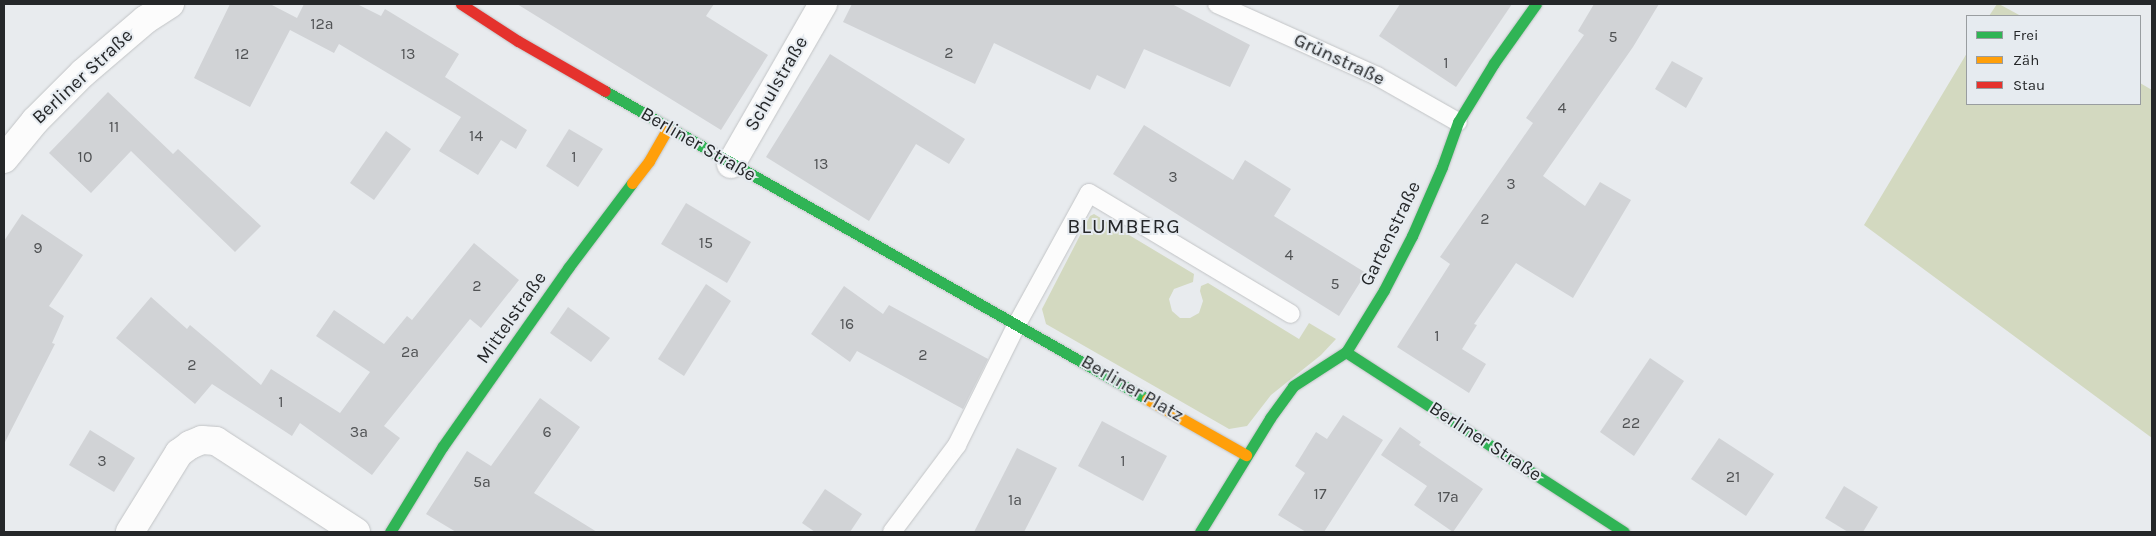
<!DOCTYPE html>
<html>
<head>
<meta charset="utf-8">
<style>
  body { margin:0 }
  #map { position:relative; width:2156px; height:536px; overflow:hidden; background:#e8ebee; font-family:Karla,sans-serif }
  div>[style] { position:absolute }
  .green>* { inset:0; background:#d3d9c0 }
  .building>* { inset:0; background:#d1d3d6 }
  .roads { filter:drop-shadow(0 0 1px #c2c4c6) drop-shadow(0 0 1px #c2c4c6) }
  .lane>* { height:18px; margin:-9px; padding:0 9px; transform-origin:9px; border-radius:9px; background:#fcfcfc }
  .street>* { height:28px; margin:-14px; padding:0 14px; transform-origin:14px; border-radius:14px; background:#fcfcfc }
  .fast>* { height:11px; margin:-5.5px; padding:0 5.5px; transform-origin:5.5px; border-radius:5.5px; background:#30b455 }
  .slow>* { height:11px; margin:-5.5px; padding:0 5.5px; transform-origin:5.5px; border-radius:5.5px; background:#ff9f0a }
  .jam>* { height:11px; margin:-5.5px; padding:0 5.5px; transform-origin:5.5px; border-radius:5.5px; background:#e5322d }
  span { translate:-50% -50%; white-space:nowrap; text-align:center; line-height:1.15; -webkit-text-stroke:4px #e6ebf0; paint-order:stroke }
  .number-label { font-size:16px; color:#515355 }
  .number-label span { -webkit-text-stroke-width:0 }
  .street-label { font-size:19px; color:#252729 }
  .quarter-label { font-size:21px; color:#252729; letter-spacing:1px }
  .frame { position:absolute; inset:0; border:5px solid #252729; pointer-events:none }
  .legend { position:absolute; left:1966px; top:15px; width:175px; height:90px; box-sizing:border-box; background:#e6ebf0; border:1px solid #999da0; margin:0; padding:6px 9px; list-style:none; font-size:15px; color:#252729 }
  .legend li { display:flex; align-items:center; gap:10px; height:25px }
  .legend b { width:25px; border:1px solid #999da0 }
</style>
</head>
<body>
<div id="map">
  <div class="green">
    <i style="clip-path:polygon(1997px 4px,1999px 4px,2021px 16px,1989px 16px)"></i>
    <i style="clip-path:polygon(1967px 53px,1967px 104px,2140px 104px,2140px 83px,2152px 90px,2152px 438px,1864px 225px)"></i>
    <i style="clip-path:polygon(1094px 214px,1194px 274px,1193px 282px,1174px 289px,1169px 299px,1172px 311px,1180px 318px,1190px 318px,1199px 313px,1203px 301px,1200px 291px,1201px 286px,1208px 283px,1299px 339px,1309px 323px,1336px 339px,1321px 355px,1271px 395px,1247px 426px,1229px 429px,1046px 324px,1042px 309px,1090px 216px)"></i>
  </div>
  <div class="building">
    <i style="clip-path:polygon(230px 4px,270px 4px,297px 18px,295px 22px,304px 4px,357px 4px,381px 16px,385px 9px,459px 54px,445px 77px,527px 130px,516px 149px,501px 140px,478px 175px,439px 151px,461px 117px,339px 44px,334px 53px,290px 30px,250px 107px,194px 78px)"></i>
    <i style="clip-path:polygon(517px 4px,714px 4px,706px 16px,768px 55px,721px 130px)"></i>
    <i style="clip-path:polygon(852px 4px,1172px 4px,1250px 45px,1230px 87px,1144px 49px,1125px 89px,1097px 75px,1090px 90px,994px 43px,975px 84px,843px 22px)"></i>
    <i style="clip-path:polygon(1400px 4px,1512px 4px,1456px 87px,1379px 36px)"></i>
    <i style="clip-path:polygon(1594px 4px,1659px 4px,1633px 47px,1543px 176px,1585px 206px,1600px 182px,1631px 200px,1573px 298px,1516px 263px,1474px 324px,1477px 325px,1462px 349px,1486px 364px,1469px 393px,1397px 347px,1450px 264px,1440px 257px,1533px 123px,1526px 118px,1584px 35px,1578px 31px)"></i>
    <i style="clip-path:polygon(830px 54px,965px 139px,949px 164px,916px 144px,869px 221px,766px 157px)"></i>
    <i style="clip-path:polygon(1672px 61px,1703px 78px,1686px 108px,1655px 89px)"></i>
    <i style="clip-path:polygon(108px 92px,173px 154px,178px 149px,261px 226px,235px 252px,131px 151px,91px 193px,49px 153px)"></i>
    <i style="clip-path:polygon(1144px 125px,1233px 180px,1245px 160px,1291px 189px,1274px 216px,1366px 273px,1339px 316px,1113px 174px)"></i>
    <i style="clip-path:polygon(569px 129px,603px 149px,578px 187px,546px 166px)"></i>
    <i style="clip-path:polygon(386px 131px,411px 149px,374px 200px,350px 183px)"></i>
    <i style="clip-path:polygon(686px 203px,751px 242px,727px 283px,661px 244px)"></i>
    <i style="clip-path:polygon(22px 214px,83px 255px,49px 306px,64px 316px,52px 343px,55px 344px,4px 444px,4px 241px)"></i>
    <i style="clip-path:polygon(474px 243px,519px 280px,481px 328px,470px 319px,384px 426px,400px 438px,372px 475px,300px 423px,292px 436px,212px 384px,195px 404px,116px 338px,151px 297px,187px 329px,190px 325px,261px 385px,271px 369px,340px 413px,370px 372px,316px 336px,334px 310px,384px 344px,407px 316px,412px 320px)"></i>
    <i style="clip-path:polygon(706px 284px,731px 301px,684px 376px,658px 359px)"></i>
    <i style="clip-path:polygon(844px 286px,883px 314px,889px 305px,988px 359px,963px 409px,857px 351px,850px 362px,811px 334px)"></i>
    <i style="clip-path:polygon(568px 307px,610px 338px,591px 362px,550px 333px)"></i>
    <i style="clip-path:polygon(1650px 358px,1684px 381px,1634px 456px,1600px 432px)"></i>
    <i style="clip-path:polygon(540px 398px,580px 427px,534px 493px,597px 532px,456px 532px,426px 514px,467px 451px,491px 466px)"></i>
    <i style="clip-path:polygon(1343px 415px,1383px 440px,1324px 532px,1306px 532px,1278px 515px,1305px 473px,1295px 466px,1316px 432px,1327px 439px)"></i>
    <i style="clip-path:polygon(1102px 421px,1167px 456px,1143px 501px,1078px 466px)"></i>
    <i style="clip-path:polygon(1400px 427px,1421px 442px,1419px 445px,1483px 489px,1453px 532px,1414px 505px,1427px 486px,1381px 455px)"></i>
    <i style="clip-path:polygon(90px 430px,135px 458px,114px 492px,69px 465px)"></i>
    <i style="clip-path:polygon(1719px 438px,1774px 474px,1746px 516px,1691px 479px)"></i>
    <i style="clip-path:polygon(1017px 448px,1057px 468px,1024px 532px,974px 532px)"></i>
    <i style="clip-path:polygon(1844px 486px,1878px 507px,1863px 532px,1848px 532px,1825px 518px)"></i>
    <i style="clip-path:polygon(825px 489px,862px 514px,850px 532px,815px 532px,802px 523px)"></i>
  </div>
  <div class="roads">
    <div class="lane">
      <i style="left:1217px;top:4px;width:175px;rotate:24.2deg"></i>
      <i style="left:1377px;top:76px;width:93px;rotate:29.6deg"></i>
      <i style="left:892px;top:532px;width:109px;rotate:-53.2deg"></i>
      <i style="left:957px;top:445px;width:135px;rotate:-63.6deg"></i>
      <i style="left:1017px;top:324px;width:149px;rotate:-61.2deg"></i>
      <i style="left:1089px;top:193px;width:235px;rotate:30.9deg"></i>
    </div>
    <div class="street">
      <i style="left:4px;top:159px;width:49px;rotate:-50.8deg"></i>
      <i style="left:35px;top:121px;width:68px;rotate:-45deg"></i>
      <i style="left:83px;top:73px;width:82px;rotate:-40.5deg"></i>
      <i style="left:145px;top:20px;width:30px;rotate:-33deg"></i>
      <i style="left:731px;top:164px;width:185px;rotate:-60.1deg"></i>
      <i style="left:130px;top:532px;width:93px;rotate:-58.2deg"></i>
      <i style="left:179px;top:453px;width:14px;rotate:-36deg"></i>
      <i style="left:190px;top:445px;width:13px;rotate:-23deg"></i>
      <i style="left:202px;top:440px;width:14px;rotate:4deg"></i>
      <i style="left:216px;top:441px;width:167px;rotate:33deg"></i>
    </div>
    <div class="fast">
      <i style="left:605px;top:91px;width:623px;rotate:29.61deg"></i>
      <i style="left:1346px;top:352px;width:331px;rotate:32.9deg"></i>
      <i style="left:390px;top:532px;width:101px;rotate:-58.4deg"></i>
      <i style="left:443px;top:446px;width:218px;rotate:-54.9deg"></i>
      <i style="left:568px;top:268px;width:106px;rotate:-53deg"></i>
      <i style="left:1200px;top:532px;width:134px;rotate:-58.4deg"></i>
      <i style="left:1270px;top:418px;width:39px;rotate:-54deg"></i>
      <i style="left:1293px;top:386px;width:63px;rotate:-32.7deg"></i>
      <i style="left:1346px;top:352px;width:73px;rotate:-58.5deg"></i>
      <i style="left:1384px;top:290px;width:61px;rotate:-62.6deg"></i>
      <i style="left:1412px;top:236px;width:75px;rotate:-66.5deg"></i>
      <i style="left:1442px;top:167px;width:48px;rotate:-70.4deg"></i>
      <i style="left:1458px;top:122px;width:69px;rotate:-58.6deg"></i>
      <i style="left:1494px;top:63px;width:72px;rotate:-54.6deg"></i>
    </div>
    <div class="slow">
      <i style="left:632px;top:183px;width:28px;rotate:-52deg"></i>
      <i style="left:649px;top:161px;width:38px;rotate:-60deg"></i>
      <i style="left:1147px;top:399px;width:114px;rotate:29.5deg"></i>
    </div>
    <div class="jam">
      <i style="left:461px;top:4px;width:68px;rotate:33deg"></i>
      <i style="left:518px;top:41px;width:100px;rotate:29.9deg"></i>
    </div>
  </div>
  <div class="number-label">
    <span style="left:322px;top:24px">12a</span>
    <span style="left:1613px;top:37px">5</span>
    <span style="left:949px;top:53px">2</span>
    <span style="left:242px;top:54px">12</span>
    <span style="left:408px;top:54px">13</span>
    <span style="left:1446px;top:63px">1</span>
    <span style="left:1562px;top:108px">4</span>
    <span style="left:114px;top:127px">11</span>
    <span style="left:476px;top:136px">14</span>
    <span style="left:85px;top:157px">10</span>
    <span style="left:574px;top:157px">1</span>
    <span style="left:821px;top:164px">13</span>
    <span style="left:1173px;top:177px">3</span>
    <span style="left:1511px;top:184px">3</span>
    <span style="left:1485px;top:219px">2</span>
    <span style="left:706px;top:243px">15</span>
    <span style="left:38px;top:248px">9</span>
    <span style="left:1289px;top:255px">4</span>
    <span style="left:1335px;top:284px">5</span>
    <span style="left:477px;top:286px">2</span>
    <span style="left:847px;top:324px">16</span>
    <span style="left:1437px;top:336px">1</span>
    <span style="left:410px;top:352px">2a</span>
    <span style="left:923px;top:355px">2</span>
    <span style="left:192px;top:365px">2</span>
    <span style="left:281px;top:402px">1</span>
    <span style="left:1631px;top:423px">22</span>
    <span style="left:359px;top:432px">3a</span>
    <span style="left:547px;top:432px">6</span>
    <span style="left:102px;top:461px">3</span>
    <span style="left:1123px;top:461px">1</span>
    <span style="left:1733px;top:477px">21</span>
    <span style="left:482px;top:482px">5a</span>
    <span style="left:1320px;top:494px">17</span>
    <span style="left:1448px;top:497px">17a</span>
    <span style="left:1015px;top:500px">1a</span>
  </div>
  <div class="street-label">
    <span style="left:1339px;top:60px;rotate:25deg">Grünstraße</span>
    <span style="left:83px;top:77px;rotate:-43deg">Berliner Straße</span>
    <span style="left:777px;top:84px;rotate:-60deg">Schulstraße</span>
    <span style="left:698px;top:145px;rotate:30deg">Berliner Straße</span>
    <span style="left:1391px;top:234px;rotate:-64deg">Gartenstraße</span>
    <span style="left:512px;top:318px;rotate:-55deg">Mittelstraße</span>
    <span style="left:1132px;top:389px;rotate:30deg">Berliner Platz</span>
    <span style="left:1485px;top:442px;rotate:33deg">Berliner Straße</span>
  </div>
  <div class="quarter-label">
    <span style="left:1124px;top:226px">BLUMBERG</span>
  </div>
  <div class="frame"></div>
  <ul class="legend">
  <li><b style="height:6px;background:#30b455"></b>Frei</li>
  <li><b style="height:6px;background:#ff9f0a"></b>Zäh</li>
  <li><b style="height:6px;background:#e5322d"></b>Stau</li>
  </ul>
</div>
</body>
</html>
